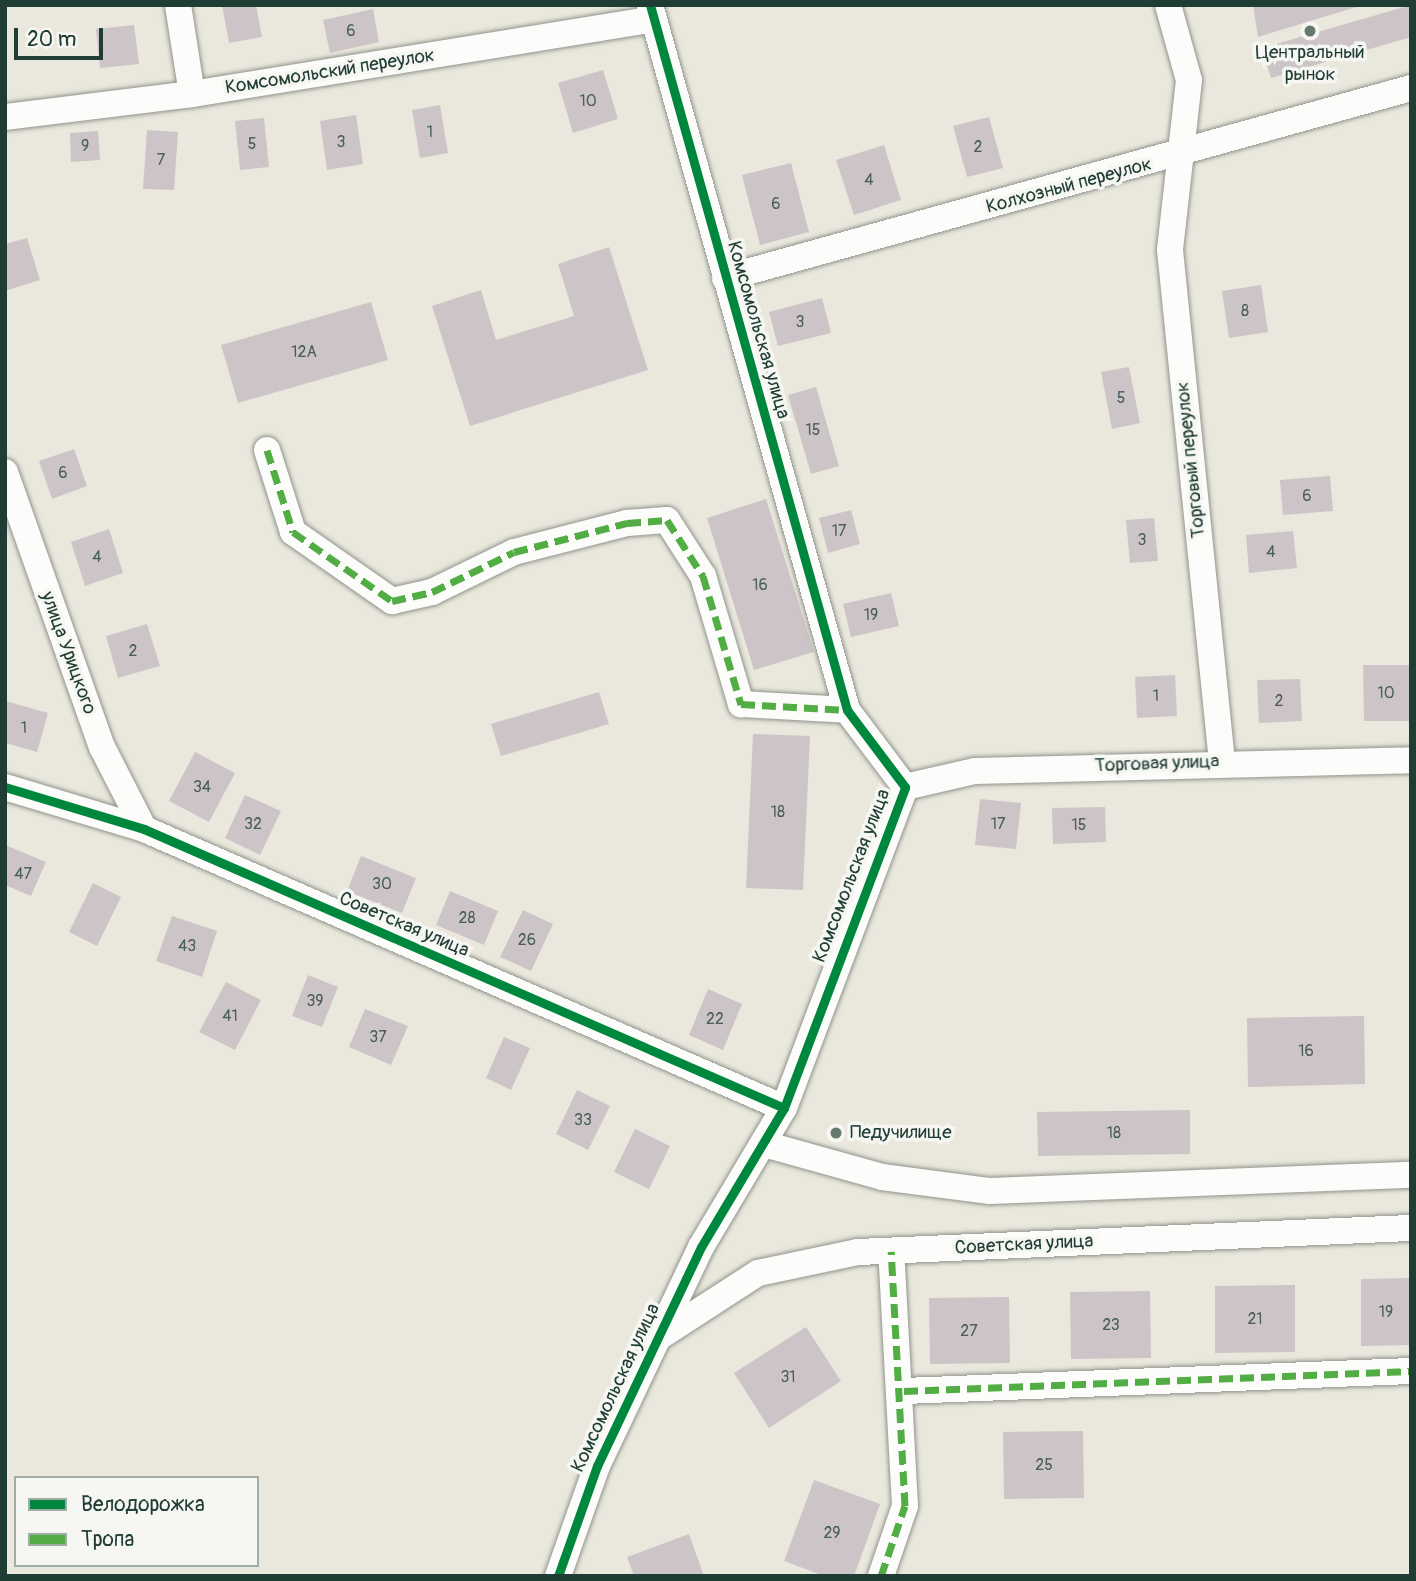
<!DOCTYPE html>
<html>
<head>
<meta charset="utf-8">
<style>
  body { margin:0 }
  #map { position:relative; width:1416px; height:1581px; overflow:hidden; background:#eae8dd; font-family:Pangolin,sans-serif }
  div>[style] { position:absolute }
  .building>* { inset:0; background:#cdc4c8 }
  .roads { filter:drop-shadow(0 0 2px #90948d) drop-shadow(0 0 2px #90948d) }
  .street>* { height:26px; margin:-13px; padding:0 13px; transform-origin:13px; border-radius:13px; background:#fcfcfa }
  .quiet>* { height:7px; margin-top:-3.5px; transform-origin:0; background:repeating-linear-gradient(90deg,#52ad45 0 14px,transparent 0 21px) }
  .cycleway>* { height:9px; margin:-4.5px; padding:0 4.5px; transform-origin:4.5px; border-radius:4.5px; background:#00873e }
  .dots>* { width:19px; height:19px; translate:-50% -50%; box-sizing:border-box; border:4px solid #f6f6f2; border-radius:50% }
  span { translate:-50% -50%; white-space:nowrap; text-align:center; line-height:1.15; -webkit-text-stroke:7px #f6f6f2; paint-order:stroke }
  .number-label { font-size:16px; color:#4a5f59 }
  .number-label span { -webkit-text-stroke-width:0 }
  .poi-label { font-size:19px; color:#1f3d34 }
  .left { translate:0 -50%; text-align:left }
  .street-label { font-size:19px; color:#1f3d34 }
  .frame { position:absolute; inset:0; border:7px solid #1f3d34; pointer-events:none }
  .legend { position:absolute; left:14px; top:1476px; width:245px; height:91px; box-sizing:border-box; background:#f6f6f2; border:2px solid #a0aca6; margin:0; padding:9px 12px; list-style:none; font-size:21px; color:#1f3d34 }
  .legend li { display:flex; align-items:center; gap:14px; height:35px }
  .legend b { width:35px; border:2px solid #a0aca6 }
  .scale { position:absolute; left:14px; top:28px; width:89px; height:32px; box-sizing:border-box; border:4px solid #1f3d34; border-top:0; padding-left:9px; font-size:21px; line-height:24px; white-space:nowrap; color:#1f3d34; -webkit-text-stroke:5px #f6f6f2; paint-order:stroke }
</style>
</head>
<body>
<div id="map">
  <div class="building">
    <i style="clip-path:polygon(222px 5px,256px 5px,262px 37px,229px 43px)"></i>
    <i style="clip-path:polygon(1253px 5px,1359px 5px,1360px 6px,1258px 37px)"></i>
    <i style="clip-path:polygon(1411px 5px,1411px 37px,1271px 78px,1262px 48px)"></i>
    <i style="clip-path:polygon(373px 9px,379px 42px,330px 53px,323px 20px)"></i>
    <i style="clip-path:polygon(134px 25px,139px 64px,100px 68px,96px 29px)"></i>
    <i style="clip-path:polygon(603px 70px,618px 119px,573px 133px,558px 83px)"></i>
    <i style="clip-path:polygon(440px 105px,448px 153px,420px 158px,412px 110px)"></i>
    <i style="clip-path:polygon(356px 115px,363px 164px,327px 170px,320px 121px)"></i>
    <i style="clip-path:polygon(989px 117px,1003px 168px,967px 177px,953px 126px)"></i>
    <i style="clip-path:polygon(264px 118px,269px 167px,240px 170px,235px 121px)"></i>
    <i style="clip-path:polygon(147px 130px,178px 132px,174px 190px,143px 189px)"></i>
    <i style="clip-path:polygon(98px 131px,100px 160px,71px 162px,70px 133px)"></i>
    <i style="clip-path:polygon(884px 145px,901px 200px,854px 215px,836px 160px)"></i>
    <i style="clip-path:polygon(791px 163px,809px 232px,760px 245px,742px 175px)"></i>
    <i style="clip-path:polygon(27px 238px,40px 280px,5px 291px,5px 244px)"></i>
    <i style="clip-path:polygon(609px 247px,648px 370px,470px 426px,432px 306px,481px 290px,496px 340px,574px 316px,558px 264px)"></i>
    <i style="clip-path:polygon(1261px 285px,1268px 332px,1229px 338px,1222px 291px)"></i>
    <i style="clip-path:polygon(822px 298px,831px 333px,778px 346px,769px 312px)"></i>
    <i style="clip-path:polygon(371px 302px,388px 360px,238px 403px,221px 345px)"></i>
    <i style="clip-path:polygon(1129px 367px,1140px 423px,1112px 429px,1101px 372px)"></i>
    <i style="clip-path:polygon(816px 387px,839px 466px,811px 474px,788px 395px)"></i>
    <i style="clip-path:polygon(74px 449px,87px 486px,52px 499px,39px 461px)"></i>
    <i style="clip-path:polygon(1330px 476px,1333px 511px,1283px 515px,1280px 480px)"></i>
    <i style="clip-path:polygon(766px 499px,814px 652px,754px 670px,707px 518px)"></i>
    <i style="clip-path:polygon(851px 510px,860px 544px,828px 553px,819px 518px)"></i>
    <i style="clip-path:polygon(1154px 518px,1158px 561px,1130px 563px,1126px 520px)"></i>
    <i style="clip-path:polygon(109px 529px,123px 573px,85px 586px,71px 542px)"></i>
    <i style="clip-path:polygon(1293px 531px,1297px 568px,1249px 573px,1246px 535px)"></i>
    <i style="clip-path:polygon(891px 593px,899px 626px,851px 637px,843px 604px)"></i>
    <i style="clip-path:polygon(147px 624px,160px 666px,118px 678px,106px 636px)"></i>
    <i style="clip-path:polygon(1363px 665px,1409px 665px,1409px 721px,1364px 721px)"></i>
    <i style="clip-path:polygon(1175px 675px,1177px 716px,1137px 718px,1135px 677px)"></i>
    <i style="clip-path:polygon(1300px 679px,1302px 721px,1259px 723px,1257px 680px)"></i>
    <i style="clip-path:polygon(599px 692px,609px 724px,501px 756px,491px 724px)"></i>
    <i style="clip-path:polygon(5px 701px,48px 713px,37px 752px,5px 743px)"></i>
    <i style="clip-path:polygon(753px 734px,810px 736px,803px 890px,746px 888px)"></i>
    <i style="clip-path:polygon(195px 752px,235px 773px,209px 822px,169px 801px)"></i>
    <i style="clip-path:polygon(245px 795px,281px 811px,260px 855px,225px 838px)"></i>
    <i style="clip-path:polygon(980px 799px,1021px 803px,1016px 849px,975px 845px)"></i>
    <i style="clip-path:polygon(1105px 807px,1106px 842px,1053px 844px,1052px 808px)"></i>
    <i style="clip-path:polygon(5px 845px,46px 862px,31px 896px,5px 885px)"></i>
    <i style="clip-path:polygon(361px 856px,416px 878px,402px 913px,347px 891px)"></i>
    <i style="clip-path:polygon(93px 883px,121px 897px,97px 946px,69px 932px)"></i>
    <i style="clip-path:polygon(450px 891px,498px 911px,484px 945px,436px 925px)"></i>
    <i style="clip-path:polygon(523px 910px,553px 924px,531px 971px,500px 957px)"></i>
    <i style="clip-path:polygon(172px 916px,217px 931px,202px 977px,156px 961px)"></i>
    <i style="clip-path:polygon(308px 975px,338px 987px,322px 1027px,292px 1016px)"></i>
    <i style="clip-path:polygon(226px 982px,261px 1000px,235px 1050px,199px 1032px)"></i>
    <i style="clip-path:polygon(708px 989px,742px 1004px,723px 1050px,689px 1035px)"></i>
    <i style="clip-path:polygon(365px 1009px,408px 1026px,391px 1065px,349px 1047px)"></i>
    <i style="clip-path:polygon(1364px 1016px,1365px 1084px,1248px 1087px,1247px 1018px)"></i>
    <i style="clip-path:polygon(504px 1037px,530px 1048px,511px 1090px,486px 1078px)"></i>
    <i style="clip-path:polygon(577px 1090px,610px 1106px,588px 1150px,556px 1134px)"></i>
    <i style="clip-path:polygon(1190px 1110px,1190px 1154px,1038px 1156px,1037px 1112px)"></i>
    <i style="clip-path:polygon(635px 1129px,670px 1146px,649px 1189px,614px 1172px)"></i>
    <i style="clip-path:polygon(1411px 1278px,1411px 1345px,1361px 1346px,1361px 1279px)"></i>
    <i style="clip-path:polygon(1295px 1285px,1295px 1352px,1215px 1353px,1215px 1286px)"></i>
    <i style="clip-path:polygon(1150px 1291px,1151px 1358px,1071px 1359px,1070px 1292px)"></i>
    <i style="clip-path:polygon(1009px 1297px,1010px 1363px,930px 1364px,929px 1298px)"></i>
    <i style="clip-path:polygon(806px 1327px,841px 1381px,769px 1428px,734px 1373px)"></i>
    <i style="clip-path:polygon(1083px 1431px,1084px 1498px,1004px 1499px,1003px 1432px)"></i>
    <i style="clip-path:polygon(814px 1480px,880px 1504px,854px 1576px,824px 1576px,784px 1561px)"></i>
    <i style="clip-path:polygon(689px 1534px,704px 1576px,634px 1576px,627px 1557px)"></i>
  </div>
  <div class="roads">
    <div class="street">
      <i style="left:178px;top:5px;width:90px;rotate:81.1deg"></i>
      <i style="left:1168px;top:5px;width:78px;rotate:74.4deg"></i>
      <i style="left:1189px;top:80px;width:171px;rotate:96.4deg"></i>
      <i style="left:1170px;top:250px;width:515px;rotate:84.2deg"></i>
      <i style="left:5px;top:117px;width:188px;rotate:-7deg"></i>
      <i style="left:192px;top:94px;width:468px;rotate:-9.2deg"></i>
      <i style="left:725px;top:278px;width:712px;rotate:-15.48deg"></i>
      <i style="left:267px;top:450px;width:86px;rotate:72.4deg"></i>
      <i style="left:293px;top:532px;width:121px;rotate:34.9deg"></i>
      <i style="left:392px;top:601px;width:41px;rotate:-12.7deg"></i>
      <i style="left:432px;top:592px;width:91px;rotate:-26deg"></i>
      <i style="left:514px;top:552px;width:117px;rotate:-14.4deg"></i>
      <i style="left:627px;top:523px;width:40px;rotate:-4.3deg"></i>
      <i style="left:667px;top:520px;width:67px;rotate:57.3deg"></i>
      <i style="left:703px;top:576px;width:134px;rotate:73.5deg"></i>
      <i style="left:741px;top:704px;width:106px;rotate:3.2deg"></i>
      <i style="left:5px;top:472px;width:292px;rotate:70.6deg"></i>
      <i style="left:102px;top:747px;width:92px;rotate:62.9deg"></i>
      <i style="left:5px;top:787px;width:145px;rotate:16.8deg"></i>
      <i style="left:144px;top:829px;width:698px;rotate:23.55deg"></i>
      <i style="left:905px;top:787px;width:72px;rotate:-12.9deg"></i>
      <i style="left:975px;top:771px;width:436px;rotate:-1.4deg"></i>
      <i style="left:764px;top:1144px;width:123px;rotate:15.6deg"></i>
      <i style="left:882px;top:1177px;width:109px;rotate:7.4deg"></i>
      <i style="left:990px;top:1191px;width:421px;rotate:-2.2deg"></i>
      <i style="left:659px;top:1337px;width:118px;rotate:-32.9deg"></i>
      <i style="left:758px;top:1273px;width:102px;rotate:-11.9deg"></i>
      <i style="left:858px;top:1252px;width:554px;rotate:-2.49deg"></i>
      <i style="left:904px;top:1391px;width:507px;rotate:-2.26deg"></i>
      <i style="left:558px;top:1576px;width:117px;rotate:-70.5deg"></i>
      <i style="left:597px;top:1466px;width:242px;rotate:-64.6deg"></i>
      <i style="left:701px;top:1247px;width:162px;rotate:-59.2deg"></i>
      <i style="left:784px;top:1108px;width:343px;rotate:-69.3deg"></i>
      <i style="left:905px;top:787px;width:96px;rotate:-127deg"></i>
      <i style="left:847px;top:710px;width:732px;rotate:-105.61deg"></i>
      <i style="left:881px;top:1576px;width:74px;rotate:-71.1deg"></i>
      <i style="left:905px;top:1506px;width:255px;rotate:-93.1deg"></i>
    </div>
  </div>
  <div class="quiet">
    <i style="left:267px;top:450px;width:86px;rotate:72.4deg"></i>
    <i style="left:293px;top:532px;width:121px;rotate:34.9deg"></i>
    <i style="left:392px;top:601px;width:41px;rotate:-12.7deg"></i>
    <i style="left:432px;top:592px;width:91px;rotate:-26deg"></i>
    <i style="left:514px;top:552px;width:117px;rotate:-14.4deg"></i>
    <i style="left:627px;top:523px;width:40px;rotate:-4.3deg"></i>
    <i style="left:667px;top:520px;width:67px;rotate:57.3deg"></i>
    <i style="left:703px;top:576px;width:134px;rotate:73.5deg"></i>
    <i style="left:741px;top:704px;width:106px;rotate:3.2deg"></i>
    <i style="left:904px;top:1391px;width:507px;rotate:-2.26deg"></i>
    <i style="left:881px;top:1576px;width:74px;rotate:-71.1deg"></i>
    <i style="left:905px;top:1506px;width:255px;rotate:-93.1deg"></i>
  </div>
  <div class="cycleway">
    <i style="left:5px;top:787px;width:145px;rotate:16.8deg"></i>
    <i style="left:144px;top:829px;width:698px;rotate:23.55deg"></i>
    <i style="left:558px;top:1576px;width:117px;rotate:-70.5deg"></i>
    <i style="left:597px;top:1466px;width:242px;rotate:-64.6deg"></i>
    <i style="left:701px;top:1247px;width:162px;rotate:-59.2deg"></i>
    <i style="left:784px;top:1108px;width:343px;rotate:-69.3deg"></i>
    <i style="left:905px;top:787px;width:96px;rotate:-127deg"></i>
    <i style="left:847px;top:710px;width:732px;rotate:-105.61deg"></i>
  </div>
  <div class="dots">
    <i style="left:1310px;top:31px;background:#66796f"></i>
    <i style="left:836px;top:1133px;background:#66796f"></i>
  </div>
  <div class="number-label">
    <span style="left:351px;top:31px">6</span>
    <span style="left:588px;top:101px">10</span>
    <span style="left:430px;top:132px">1</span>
    <span style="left:341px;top:142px">3</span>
    <span style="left:252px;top:144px">5</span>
    <span style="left:85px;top:146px">9</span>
    <span style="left:978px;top:147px">2</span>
    <span style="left:161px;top:160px">7</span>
    <span style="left:869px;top:180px">4</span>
    <span style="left:776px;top:204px">6</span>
    <span style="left:1245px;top:311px">8</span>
    <span style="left:800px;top:322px">3</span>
    <span style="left:304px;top:352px">12А</span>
    <span style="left:1121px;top:398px">5</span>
    <span style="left:813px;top:430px">15</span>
    <span style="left:63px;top:473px">6</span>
    <span style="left:1307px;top:496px">6</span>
    <span style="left:839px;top:531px">17</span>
    <span style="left:1142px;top:540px">3</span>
    <span style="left:1271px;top:552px">4</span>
    <span style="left:97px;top:557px">4</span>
    <span style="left:760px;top:585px">16</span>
    <span style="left:871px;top:615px">19</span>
    <span style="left:133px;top:651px">2</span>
    <span style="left:1386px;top:693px">10</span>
    <span style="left:1156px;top:696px">1</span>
    <span style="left:1279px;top:701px">2</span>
    <span style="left:24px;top:728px">1</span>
    <span style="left:202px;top:787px">34</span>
    <span style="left:778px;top:812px">18</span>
    <span style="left:253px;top:824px">32</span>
    <span style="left:998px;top:824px">17</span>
    <span style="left:1079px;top:825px">15</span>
    <span style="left:23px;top:874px">47</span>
    <span style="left:382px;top:884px">30</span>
    <span style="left:467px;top:918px">28</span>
    <span style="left:527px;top:940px">26</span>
    <span style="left:187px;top:946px">43</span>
    <span style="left:315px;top:1001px">39</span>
    <span style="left:230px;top:1016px">41</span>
    <span style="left:715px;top:1019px">22</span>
    <span style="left:378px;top:1037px">37</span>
    <span style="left:1306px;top:1051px">16</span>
    <span style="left:583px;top:1120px">33</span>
    <span style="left:1114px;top:1133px">18</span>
    <span style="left:1386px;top:1312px">19</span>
    <span style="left:1255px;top:1319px">21</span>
    <span style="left:1111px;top:1325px">23</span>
    <span style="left:969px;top:1331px">27</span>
    <span style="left:788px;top:1377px">31</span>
    <span style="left:1044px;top:1465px">25</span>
    <span style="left:832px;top:1533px">29</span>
  </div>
  <div class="poi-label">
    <span style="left:1310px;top:64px">Центральный<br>рынок</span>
    <span class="left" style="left:850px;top:1133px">Педучилище</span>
  </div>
  <div class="street-label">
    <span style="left:330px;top:72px;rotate:-9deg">Комсомольский переулок</span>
    <span style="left:1069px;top:186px;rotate:-15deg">Колхозный переулок</span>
    <span style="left:758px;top:330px;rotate:74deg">Комсомольская улица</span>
    <span style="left:1191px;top:460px;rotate:-96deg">Торговый переулок</span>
    <span style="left:68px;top:653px;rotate:70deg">улица Урицкого</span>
    <span style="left:1157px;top:764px;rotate:-2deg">Торговая улица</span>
    <span style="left:852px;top:876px;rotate:-69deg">Комсомольская улица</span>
    <span style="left:404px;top:925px;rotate:23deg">Советская улица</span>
    <span style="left:1024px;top:1245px;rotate:-3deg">Советская улица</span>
    <span style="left:616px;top:1388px;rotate:-65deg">Комсомольская улица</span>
  </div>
  <div class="frame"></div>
  <ul class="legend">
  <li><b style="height:9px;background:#00873e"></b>Велодорожка</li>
  <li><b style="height:9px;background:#52ad45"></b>Тропа</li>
  </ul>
  <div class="scale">20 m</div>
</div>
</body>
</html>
